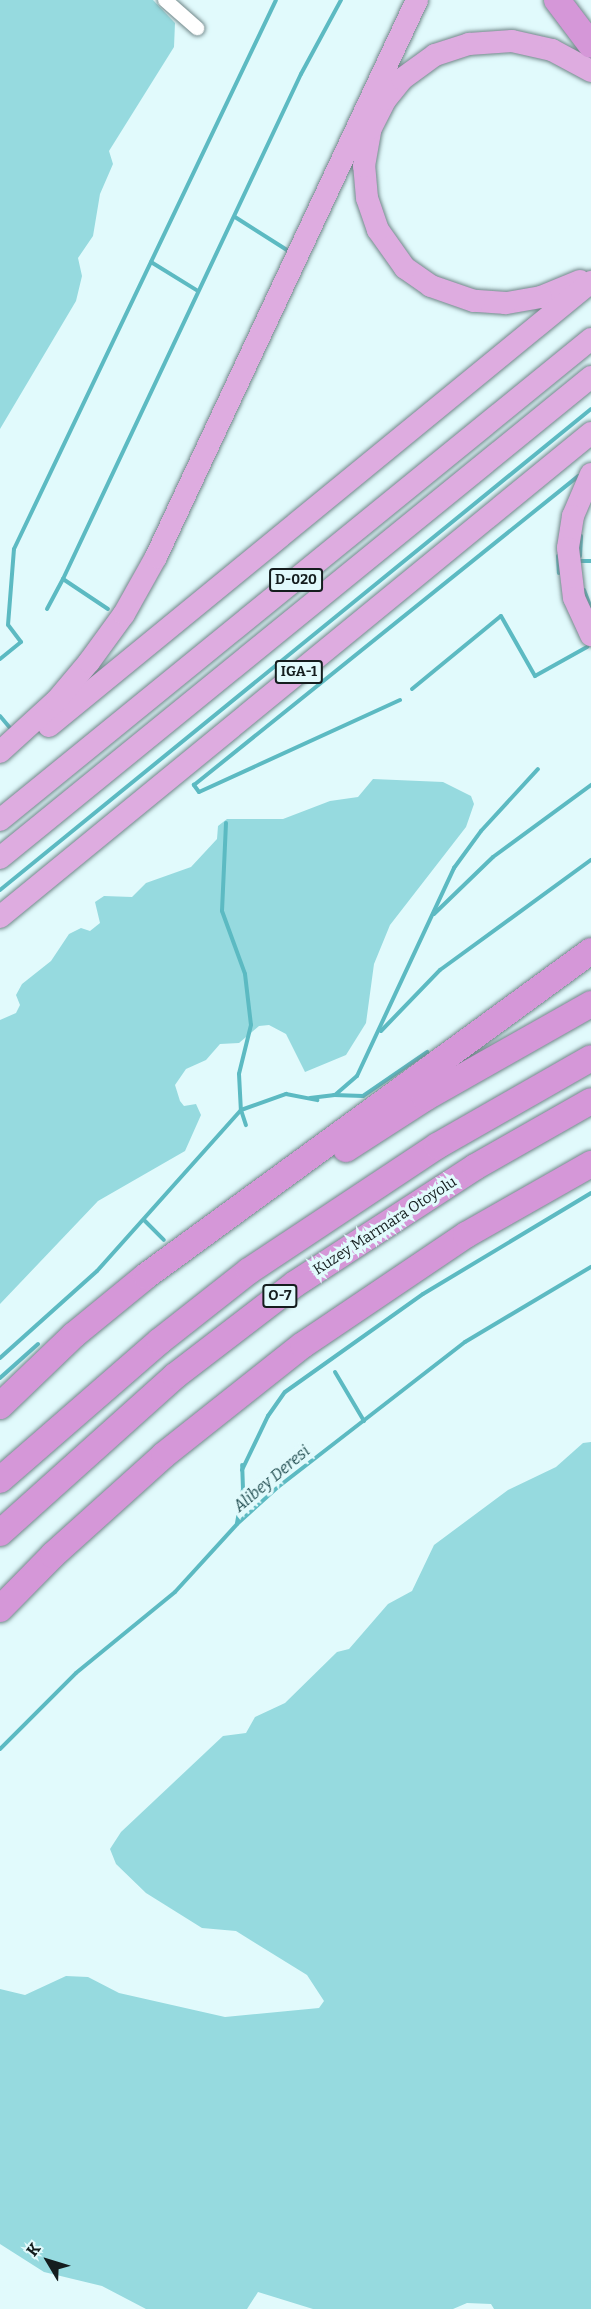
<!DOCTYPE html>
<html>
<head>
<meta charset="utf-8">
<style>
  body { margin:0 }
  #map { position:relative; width:591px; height:2309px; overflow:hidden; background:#e1fafc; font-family:Bitter,serif }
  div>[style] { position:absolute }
  .green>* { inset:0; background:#96dadf }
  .stream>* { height:4px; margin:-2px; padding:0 2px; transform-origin:2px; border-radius:2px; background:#5cbac2 }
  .roads { filter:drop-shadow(0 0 2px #718789) drop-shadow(0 0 2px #718789) }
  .minor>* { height:14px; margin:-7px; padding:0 7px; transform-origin:7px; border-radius:7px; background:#fff }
  .trunk>* { height:22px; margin:-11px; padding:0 11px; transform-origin:11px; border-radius:11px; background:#deace0 }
  .motorway>* { height:26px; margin:-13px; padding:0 13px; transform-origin:13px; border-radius:13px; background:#d597d8 }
  span { translate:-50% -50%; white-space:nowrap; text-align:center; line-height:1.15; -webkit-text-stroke:6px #e1fafc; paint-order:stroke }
  .shield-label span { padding:2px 4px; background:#e1fafc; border:2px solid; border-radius:4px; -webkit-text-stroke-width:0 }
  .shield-label { font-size:14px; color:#141d1e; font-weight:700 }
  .street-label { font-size:15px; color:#141d1e }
  .water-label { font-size:16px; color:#234e51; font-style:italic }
  .north { position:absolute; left:18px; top:2231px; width:60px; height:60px; -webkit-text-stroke:4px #e1fafc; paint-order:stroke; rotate:308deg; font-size:16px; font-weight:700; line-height:24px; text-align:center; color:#141d1e }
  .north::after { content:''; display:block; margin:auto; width:21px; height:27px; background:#141d1e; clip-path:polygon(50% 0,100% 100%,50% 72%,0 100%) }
</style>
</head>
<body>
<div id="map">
  <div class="green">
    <i style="clip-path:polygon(0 0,153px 0,175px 23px,174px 47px,109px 151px,113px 164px,100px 194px,93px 236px,78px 258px,82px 276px,76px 301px,0 429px)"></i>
    <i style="clip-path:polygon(373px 779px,443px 782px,471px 796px,474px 804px,466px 827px,390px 925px,374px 964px,366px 1023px,346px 1055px,305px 1072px,286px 1034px,269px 1025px,259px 1026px,239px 1043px,220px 1044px,206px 1060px,186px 1069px,175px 1085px,180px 1101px,184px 1106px,196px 1104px,201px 1115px,185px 1151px,98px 1201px,0 1304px,0 1020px,16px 1013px,20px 1005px,16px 995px,22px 984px,51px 961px,69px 934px,81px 928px,90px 931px,100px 923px,95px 902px,104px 896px,132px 897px,146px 883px,191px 867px,217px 839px,218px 826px,227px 819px,283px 819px,330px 801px,358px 797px)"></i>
    <i style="clip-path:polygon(591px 1442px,591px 2309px,494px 2309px,491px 2304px,467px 2303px,453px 2309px,313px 2309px,258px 2292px,247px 2309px,146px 2309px,102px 2286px,44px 2272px,0 2244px,0 1989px,25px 1995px,66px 1976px,88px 1977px,119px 1993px,225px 2017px,319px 2008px,324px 2001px,307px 1975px,236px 1931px,202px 1928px,146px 1893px,116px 1864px,110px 1849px,121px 1832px,223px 1736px,246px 1733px,255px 1717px,285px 1703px,337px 1652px,349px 1649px,388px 1604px,412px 1591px,434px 1545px,508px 1490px,556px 1467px,583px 1443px)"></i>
  </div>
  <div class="stream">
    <i style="left:235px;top:217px;width:62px;rotate:32.4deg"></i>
    <i style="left:151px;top:262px;width:55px;rotate:31.7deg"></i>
    <i style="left:558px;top:556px;width:17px;rotate:87deg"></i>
    <i style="left:580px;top:556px;width:20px;rotate:-87deg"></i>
    <i style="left:579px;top:561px;width:12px"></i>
    <i style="left:63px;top:579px;width:558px;rotate:-64.77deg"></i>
    <i style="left:301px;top:74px;width:84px;rotate:-61.6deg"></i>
    <i style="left:584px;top:590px;width:19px;rotate:69deg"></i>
    <i style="left:47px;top:609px;width:34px;rotate:-62deg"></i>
    <i style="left:63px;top:579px;width:54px;rotate:33.7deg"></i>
    <i style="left:0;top:659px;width:27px;rotate:-39deg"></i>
    <i style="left:21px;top:642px;width:21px;rotate:-127deg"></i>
    <i style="left:8px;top:625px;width:76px;rotate:-85.5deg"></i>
    <i style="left:14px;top:549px;width:608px;rotate:-64.49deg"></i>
    <i style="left:412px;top:689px;width:115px;rotate:-39.4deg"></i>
    <i style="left:501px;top:616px;width:69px;rotate:60.5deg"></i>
    <i style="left:535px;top:676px;width:60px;rotate:-29.1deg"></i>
    <i style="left:400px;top:700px;width:221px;rotate:155.4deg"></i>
    <i style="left:199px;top:792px;width:9px;rotate:-126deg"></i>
    <i style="left:194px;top:785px;width:493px;rotate:-38.8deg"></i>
    <i style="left:0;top:716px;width:16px;rotate:50deg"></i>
    <i style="left:226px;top:823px;width:88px;rotate:92.6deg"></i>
    <i style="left:222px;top:911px;width:67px;rotate:69.9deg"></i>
    <i style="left:245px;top:974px;width:51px;rotate:83.3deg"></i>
    <i style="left:251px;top:1025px;width:50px;rotate:103.8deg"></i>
    <i style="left:239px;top:1074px;width:36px;rotate:87deg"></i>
    <i style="left:241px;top:1110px;width:16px;rotate:72deg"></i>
    <i style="left:0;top:890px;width:762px;rotate:-39.14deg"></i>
    <i style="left:434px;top:914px;width:82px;rotate:-44deg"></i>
    <i style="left:493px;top:857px;width:122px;rotate:-36.3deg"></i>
    <i style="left:381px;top:1031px;width:85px;rotate:-46deg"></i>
    <i style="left:440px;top:970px;width:187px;rotate:-36.1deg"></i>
    <i style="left:334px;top:1095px;width:29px;rotate:2deg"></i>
    <i style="left:363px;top:1096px;width:78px;rotate:-34.5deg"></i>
    <i style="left:310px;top:1098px;width:25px;rotate:-7deg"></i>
    <i style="left:335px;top:1095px;width:29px;rotate:-41deg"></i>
    <i style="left:357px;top:1076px;width:230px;rotate:-65deg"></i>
    <i style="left:454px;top:868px;width:46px;rotate:-53.9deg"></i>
    <i style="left:481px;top:831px;width:84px;rotate:-47.4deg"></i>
    <i style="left:144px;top:1220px;width:28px;rotate:45deg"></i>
    <i style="left:0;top:1358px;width:130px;rotate:-41.9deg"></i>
    <i style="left:97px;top:1271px;width:216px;rotate:-48.2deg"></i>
    <i style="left:241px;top:1110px;width:48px;rotate:-19.6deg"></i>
    <i style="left:286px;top:1094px;width:32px;rotate:11deg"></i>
    <i style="left:335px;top:1372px;width:57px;rotate:59.4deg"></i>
    <i style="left:0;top:1378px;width:51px;rotate:-41.8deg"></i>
    <i style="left:242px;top:1470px;width:60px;rotate:-64.3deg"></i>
    <i style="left:268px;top:1416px;width:29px;rotate:-55deg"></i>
    <i style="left:285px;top:1392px;width:169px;rotate:-35.4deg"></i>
    <i style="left:423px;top:1294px;width:196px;rotate:-31deg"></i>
    <i style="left:237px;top:1523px;width:35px;rotate:-80deg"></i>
    <i style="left:243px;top:1489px;width:24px;rotate:-92deg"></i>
    <i style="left:0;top:1749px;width:107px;rotate:-45deg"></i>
    <i style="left:76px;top:1673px;width:128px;rotate:-39.3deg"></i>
    <i style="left:175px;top:1592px;width:92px;rotate:-47.6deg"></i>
    <i style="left:237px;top:1524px;width:55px;rotate:-42.1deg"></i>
    <i style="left:278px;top:1487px;width:237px;rotate:-37.8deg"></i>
    <i style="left:465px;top:1342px;width:147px;rotate:-30.8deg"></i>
  </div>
  <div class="roads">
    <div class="minor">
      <i style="left:165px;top:0;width:43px;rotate:41.2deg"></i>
    </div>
    <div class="trunk">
      <i style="left:580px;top:281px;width:42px;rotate:157.7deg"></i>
      <i style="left:541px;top:297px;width:36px;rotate:170deg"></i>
      <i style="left:506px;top:303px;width:32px;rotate:-176deg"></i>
      <i style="left:474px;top:301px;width:46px;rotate:-160.8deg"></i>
      <i style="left:431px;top:286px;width:32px;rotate:-145deg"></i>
      <i style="left:405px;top:268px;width:47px;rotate:-125.4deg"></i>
      <i style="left:378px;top:230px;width:34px;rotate:-109deg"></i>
      <i style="left:367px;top:198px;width:32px;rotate:-95deg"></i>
      <i style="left:364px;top:166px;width:39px;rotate:-80deg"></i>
      <i style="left:371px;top:128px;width:33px;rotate:-63deg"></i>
      <i style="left:386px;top:99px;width:26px;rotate:-51deg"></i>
      <i style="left:402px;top:79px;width:41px;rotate:-36deg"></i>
      <i style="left:435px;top:55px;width:36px;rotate:-18deg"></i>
      <i style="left:469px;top:44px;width:43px;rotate:-4deg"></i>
      <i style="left:512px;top:41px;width:41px;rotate:12.7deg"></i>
      <i style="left:552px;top:50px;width:44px;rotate:28.3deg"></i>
      <i style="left:591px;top:474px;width:46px;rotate:113.2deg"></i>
      <i style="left:573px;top:516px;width:32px;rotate:99deg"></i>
      <i style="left:568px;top:548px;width:50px;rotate:83.2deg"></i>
      <i style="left:574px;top:598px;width:41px;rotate:65.3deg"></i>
      <i style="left:49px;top:726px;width:701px;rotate:-39.32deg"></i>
      <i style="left:0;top:752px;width:77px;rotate:-42.4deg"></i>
      <i style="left:57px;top:700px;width:50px;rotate:-49.9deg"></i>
      <i style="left:89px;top:662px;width:59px;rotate:-53.9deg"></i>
      <i style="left:124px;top:614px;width:65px;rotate:-60.7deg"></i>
      <i style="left:156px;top:557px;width:615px;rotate:-64.89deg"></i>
      <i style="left:0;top:820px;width:762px;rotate:-39.14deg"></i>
      <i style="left:0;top:858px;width:762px;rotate:-39.14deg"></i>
      <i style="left:0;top:917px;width:764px;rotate:-39.32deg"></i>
    </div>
    <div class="motorway">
      <i style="left:557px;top:0;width:56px;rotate:52.9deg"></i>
      <i style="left:346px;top:1149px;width:94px;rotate:-32.8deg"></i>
      <i style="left:425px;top:1098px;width:191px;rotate:-29.5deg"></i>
      <i style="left:0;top:1406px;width:103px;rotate:-43.8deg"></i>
      <i style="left:74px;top:1335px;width:93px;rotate:-39.3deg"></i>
      <i style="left:146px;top:1276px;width:551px;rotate:-36.14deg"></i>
      <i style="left:0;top:1480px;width:212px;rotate:-41deg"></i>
      <i style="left:160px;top:1341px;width:113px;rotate:-38.2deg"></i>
      <i style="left:249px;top:1271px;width:226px;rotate:-33.6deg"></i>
      <i style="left:437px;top:1146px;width:177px;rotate:-29.7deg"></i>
      <i style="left:0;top:1533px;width:235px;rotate:-41.9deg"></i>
      <i style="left:175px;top:1376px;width:151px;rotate:-37.5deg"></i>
      <i style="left:295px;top:1284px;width:215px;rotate:-33deg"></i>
      <i style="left:475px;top:1167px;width:133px;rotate:-29.6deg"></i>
      <i style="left:0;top:1609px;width:76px;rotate:-45.5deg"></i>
      <i style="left:53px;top:1555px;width:149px;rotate:-42deg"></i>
      <i style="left:164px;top:1455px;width:177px;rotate:-38.4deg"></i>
      <i style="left:303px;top:1345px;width:197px;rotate:-34deg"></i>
      <i style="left:466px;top:1235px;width:144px;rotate:-29.6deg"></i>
    </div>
  </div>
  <div class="shield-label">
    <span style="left:296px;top:580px">D-020</span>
    <span style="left:299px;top:672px">IGA-1</span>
    <span style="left:280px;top:1296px">O-7</span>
  </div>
  <div class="street-label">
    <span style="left:385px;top:1226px;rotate:-33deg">Kuzey Marmara Otoyolu</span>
  </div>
  <div class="water-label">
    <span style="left:272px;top:1479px;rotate:-40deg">Alibey Deresi</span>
  </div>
  <div class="north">K</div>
</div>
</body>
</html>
